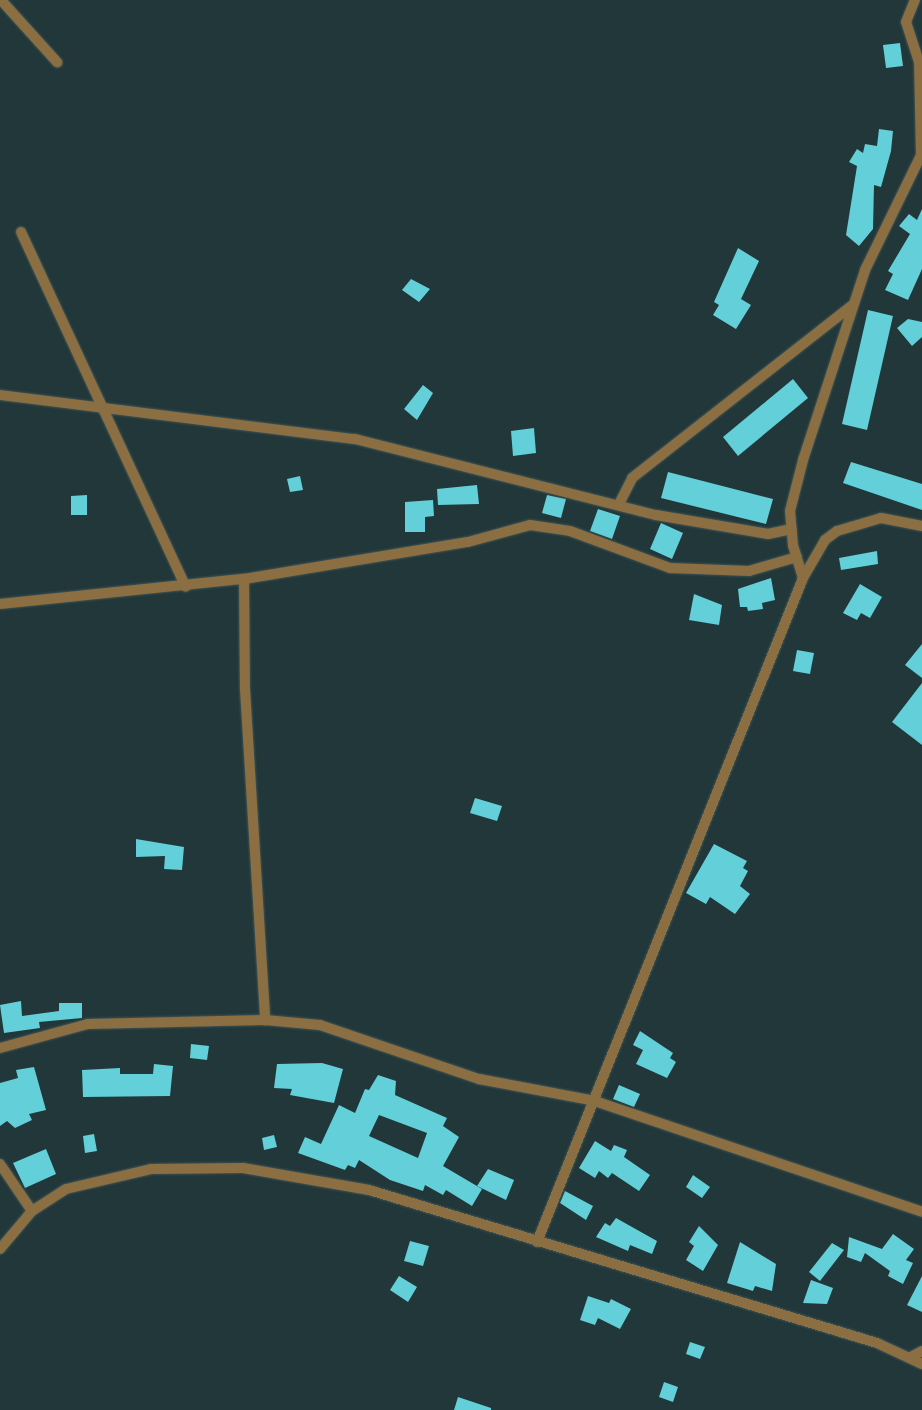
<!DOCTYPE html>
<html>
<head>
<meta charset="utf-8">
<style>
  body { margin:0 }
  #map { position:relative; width:922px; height:1410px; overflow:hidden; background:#213739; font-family:Karla,sans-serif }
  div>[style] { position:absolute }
  .building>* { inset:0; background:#63cfd8 }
  .roads { filter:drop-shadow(0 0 1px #405456) drop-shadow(0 0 1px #405456) }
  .minor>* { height:10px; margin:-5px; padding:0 5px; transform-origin:5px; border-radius:5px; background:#8b6e41 }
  span { translate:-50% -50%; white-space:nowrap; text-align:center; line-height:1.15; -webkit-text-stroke:5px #213739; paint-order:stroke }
</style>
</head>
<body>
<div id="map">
  <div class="building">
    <i style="clip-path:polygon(900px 43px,903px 66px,886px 68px,883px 45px)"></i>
    <i style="clip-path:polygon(879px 129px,893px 131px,891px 151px,881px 187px,874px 185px,873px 229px,859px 246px,846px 235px,857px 166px,849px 162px,857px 149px,863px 153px,865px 144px,877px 146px)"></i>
    <i style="clip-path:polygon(922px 209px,922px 269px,908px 300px,885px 290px,893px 274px,888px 271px,910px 234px,899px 226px,909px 214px,917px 220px)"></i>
    <i style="clip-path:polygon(738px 248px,759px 261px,741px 299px,751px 305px,736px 329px,713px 315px,719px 305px,714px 302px)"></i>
    <i style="clip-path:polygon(411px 279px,430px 289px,419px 302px,402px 290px)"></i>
    <i style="clip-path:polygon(868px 310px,893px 316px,867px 430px,842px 424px)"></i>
    <i style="clip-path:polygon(908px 319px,922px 322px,922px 337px,912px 346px,897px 328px)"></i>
    <i style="clip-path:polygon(793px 379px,808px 398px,738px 456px,723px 437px)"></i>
    <i style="clip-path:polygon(423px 385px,433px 393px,417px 420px,404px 409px)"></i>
    <i style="clip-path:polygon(534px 428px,536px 453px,513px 456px,511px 431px)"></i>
    <i style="clip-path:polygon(851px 462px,922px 484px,922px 510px,843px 483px)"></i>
    <i style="clip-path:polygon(668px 472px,773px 499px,766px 524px,661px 498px)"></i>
    <i style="clip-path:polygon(300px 476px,303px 490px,290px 492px,287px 479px)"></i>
    <i style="clip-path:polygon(477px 485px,479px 504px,438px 505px,437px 489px)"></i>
    <i style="clip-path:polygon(87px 495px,87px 515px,71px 515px,71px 496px)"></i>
    <i style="clip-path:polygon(547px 495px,566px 499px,561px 518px,542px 513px)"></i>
    <i style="clip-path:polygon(433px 500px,434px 516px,425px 517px,425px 532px,405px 532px,405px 502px)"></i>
    <i style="clip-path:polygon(598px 509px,620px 516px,612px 539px,590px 531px)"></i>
    <i style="clip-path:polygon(661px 523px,683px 533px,672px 559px,650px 549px)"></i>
    <i style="clip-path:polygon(877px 551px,878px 564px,841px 570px,839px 558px)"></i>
    <i style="clip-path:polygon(771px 578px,775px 600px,762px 603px,763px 609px,748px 611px,747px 607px,740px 607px,738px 589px)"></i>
    <i style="clip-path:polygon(860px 584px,882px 597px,870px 618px,861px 613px,857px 620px,843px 613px)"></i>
    <i style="clip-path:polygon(694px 594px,722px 605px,719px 625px,689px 620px)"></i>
    <i style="clip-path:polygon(922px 644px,922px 678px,905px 665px)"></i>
    <i style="clip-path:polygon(797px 650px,814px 653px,810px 674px,793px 671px)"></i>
    <i style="clip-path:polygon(922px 683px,922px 745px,892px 722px)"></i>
    <i style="clip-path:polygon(475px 798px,502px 806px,497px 821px,470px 813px)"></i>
    <i style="clip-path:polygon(136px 839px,184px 847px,182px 870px,164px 869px,165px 856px,136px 857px)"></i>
    <i style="clip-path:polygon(714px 844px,747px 861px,743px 868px,748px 871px,740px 886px,750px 894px,735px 914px,710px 897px,706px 904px,686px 893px)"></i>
    <i style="clip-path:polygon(21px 1001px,22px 1016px,59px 1011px,59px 1003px,82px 1003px,82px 1018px,39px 1022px,40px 1028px,4px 1033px,0 1005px)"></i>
    <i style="clip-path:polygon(640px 1031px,673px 1053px,670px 1058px,676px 1062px,667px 1078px,636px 1064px,643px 1050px,633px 1045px)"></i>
    <i style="clip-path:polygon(191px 1044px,209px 1046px,207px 1060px,190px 1058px)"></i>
    <i style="clip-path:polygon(322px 1063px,343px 1069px,334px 1103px,290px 1095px,292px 1089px,274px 1088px,277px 1064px)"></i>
    <i style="clip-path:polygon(154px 1064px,173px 1066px,170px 1096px,83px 1097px,82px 1070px,120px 1068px,120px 1074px,153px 1074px)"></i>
    <i style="clip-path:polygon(34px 1067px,46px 1110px,29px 1114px,32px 1120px,15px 1128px,7px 1121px,0 1126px,0 1083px,18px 1078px,16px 1070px)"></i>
    <i style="clip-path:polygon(evenodd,378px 1075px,396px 1081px,395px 1095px,447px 1118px,443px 1126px,459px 1137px,443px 1166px,482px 1189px,472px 1206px,446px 1190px,443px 1195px,425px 1185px,423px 1191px,390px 1180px,359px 1160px,355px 1168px,348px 1165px,345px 1170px,298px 1153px,305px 1137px,321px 1144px,339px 1105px,355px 1113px,365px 1089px,369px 1090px,378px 1075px,379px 1115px,427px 1133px,418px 1158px,369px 1136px,379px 1115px)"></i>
    <i style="clip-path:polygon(619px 1085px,640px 1094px,634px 1107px,613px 1099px)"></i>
    <i style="clip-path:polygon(94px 1134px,97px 1151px,85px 1153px,83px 1136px)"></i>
    <i style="clip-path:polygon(274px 1135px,277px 1147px,264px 1150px,262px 1138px)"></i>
    <i style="clip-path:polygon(595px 1141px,611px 1151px,614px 1145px,627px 1150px,624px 1157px,650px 1175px,639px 1191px,612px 1173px,608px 1178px,599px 1171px,595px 1178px,579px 1168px)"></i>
    <i style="clip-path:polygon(46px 1149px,56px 1174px,25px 1188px,13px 1163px)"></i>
    <i style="clip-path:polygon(488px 1169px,514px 1180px,506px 1200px,477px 1186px)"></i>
    <i style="clip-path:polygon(693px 1175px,710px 1187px,702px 1198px,686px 1187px)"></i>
    <i style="clip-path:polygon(565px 1191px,593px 1206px,586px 1220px,560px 1203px)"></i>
    <i style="clip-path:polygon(616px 1218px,657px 1241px,652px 1254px,630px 1245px,628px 1251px,596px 1237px,605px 1223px,610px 1226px)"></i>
    <i style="clip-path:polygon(699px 1226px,718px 1245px,703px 1271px,686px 1260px,694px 1246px,689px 1242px)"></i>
    <i style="clip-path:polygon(893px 1234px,914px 1249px,906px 1260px,913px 1263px,903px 1284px,888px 1276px,890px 1271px,865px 1253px,861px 1262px,847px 1257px,849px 1237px,882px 1249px)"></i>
    <i style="clip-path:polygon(410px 1241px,429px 1246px,423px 1266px,404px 1261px)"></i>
    <i style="clip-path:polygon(740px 1242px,776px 1264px,772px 1291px,755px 1286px,753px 1291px,727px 1283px)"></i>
    <i style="clip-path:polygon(832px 1243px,844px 1250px,820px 1281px,809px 1272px)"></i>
    <i style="clip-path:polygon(399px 1276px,417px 1287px,408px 1302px,390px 1290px)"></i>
    <i style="clip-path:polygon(922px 1276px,922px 1312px,907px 1305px)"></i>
    <i style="clip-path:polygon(811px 1280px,833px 1288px,827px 1304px,803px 1303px)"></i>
    <i style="clip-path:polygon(588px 1296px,609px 1303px,611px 1299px,631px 1309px,620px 1329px,598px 1318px,595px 1325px,580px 1320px)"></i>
    <i style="clip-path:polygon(690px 1342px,705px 1347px,700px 1359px,686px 1354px)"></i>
    <i style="clip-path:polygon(664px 1382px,678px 1387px,673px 1402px,659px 1397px)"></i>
    <i style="clip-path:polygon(458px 1397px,491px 1408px,491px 1410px,454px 1410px)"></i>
  </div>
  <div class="roads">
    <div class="minor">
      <i style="left:1px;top:0;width:84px;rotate:47.9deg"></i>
      <i style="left:21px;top:232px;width:391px;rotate:65.1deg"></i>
      <i style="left:0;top:395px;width:358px;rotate:7.1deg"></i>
      <i style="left:355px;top:439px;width:310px;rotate:14.2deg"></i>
      <i style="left:656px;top:515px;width:114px;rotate:9.6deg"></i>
      <i style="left:768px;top:534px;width:24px;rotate:-12deg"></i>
      <i style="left:619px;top:504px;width:29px;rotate:-63deg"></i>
      <i style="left:632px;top:478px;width:282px;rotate:-38.1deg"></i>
      <i style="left:803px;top:578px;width:34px;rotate:-107deg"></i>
      <i style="left:793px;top:545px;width:34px;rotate:-95deg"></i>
      <i style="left:790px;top:511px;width:53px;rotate:-75.7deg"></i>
      <i style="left:803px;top:460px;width:200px;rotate:-71.9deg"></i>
      <i style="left:865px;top:270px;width:128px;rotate:-64deg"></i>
      <i style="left:921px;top:155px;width:93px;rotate:-91.2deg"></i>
      <i style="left:919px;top:62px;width:42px;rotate:-108deg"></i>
      <i style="left:906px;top:22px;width:24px;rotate:-68deg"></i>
      <i style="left:244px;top:579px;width:110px;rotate:89.5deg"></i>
      <i style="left:245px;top:689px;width:332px;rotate:86.5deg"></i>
      <i style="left:0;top:604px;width:245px;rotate:-5.9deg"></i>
      <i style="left:244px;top:579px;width:227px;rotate:-9.4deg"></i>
      <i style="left:468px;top:542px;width:64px;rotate:-15.3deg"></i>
      <i style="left:530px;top:525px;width:40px;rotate:8.5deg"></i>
      <i style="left:570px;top:531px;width:107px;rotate:20.3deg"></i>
      <i style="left:670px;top:568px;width:79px;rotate:2.2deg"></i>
      <i style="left:749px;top:571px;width:50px;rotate:-16.3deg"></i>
      <i style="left:0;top:1048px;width:91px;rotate:-15.3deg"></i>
      <i style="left:88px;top:1024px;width:177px;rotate:-1.3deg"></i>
      <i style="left:265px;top:1020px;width:55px;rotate:5.2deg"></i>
      <i style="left:320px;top:1025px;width:168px;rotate:18.8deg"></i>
      <i style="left:479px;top:1079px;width:118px;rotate:10.7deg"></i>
      <i style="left:595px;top:1101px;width:345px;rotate:18.7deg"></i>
      <i style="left:0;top:1164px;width:57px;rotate:55.8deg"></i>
      <i style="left:537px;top:1242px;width:715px;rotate:-68.17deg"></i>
      <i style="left:803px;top:578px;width:44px;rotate:-59.9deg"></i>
      <i style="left:825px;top:540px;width:15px;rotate:-37deg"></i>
      <i style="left:837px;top:531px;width:46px;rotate:-16.5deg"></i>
      <i style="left:881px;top:518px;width:42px;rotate:11deg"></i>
      <i style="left:0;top:1249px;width:50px;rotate:-49.9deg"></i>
      <i style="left:32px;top:1211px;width:40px;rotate:-32.9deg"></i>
      <i style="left:66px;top:1189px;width:87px;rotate:-13.2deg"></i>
      <i style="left:151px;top:1169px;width:92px;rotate:-0.6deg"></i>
      <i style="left:243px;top:1168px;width:128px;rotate:9.9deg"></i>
      <i style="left:369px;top:1190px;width:531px;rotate:16.76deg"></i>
      <i style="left:877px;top:1343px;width:50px;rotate:25deg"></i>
      <i style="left:909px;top:1358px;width:15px;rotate:-28deg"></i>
    </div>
  </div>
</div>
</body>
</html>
